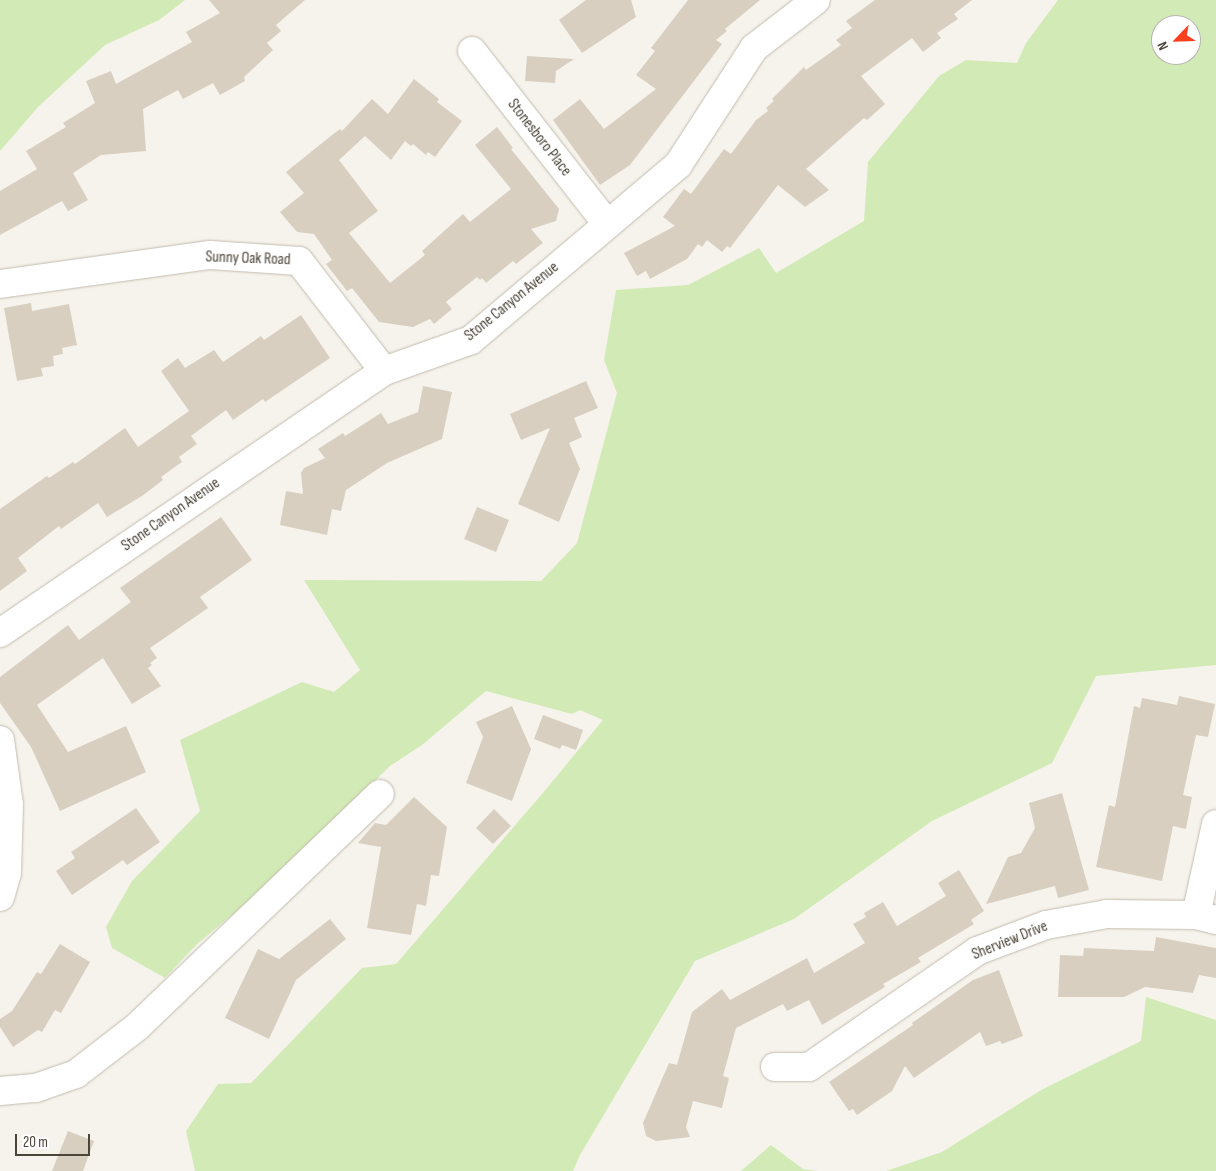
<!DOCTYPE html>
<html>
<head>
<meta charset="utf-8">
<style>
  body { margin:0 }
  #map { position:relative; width:1216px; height:1171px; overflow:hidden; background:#f6f3ec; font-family:"Sofia Sans Condensed",sans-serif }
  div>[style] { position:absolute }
  .green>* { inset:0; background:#d2eab5 }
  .building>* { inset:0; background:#d8cfc1 }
  .roads { filter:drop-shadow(0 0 1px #c2bbae) drop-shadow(0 0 1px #c2bbae) }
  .minor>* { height:28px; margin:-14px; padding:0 14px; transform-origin:14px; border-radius:14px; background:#fff }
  span { translate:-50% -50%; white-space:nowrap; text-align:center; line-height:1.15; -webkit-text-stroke:4px #fff; paint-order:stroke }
  .street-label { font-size:16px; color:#4b4439 }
  .north { position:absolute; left:1151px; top:15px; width:50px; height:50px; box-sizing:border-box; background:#fff; border:1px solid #b7b4b0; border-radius:50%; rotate:246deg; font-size:14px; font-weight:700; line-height:20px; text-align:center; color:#4b4439 }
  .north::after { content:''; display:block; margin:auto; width:18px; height:22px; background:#fc3f1d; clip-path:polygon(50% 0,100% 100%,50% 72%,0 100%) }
  .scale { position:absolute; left:15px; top:1134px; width:75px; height:22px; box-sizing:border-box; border:2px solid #4b4439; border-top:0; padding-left:6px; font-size:15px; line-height:18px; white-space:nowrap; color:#4b4439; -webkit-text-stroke:4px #fff; paint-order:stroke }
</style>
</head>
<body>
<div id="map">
  <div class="green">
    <i style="clip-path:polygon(0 0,185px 0,159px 20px,105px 45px,38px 107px,0 151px)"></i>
    <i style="clip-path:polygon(evenodd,1058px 0,1216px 0,1216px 665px,1096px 676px,1052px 763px,932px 821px,794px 919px,695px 961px,580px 1155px,573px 1171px,195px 1171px,186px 1131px,218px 1084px,251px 1083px,362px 968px,396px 964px,542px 794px,603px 720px,580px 710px,572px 714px,486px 691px,422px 745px,390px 766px,275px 879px,196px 945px,165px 978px,112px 948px,106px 927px,132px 881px,200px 811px,180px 740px,302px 682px,334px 692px,360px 670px,304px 580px,541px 581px,577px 543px,617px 393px,604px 360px,616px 290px,688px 285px,759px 248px,776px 273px,864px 221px,868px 162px,939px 76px,966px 60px,1017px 63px,1026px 43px,1058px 0,1161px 25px,1191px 25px,1191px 55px,1161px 55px,1161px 25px)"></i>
    <i style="clip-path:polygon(1146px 997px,1216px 1020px,1216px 1171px,886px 1171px,942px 1152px,1043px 1089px,1141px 1041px)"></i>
    <i style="clip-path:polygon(771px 1145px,803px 1169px,817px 1171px,741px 1171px)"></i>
  </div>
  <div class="building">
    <i style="clip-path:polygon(209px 0,305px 0,276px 25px,281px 31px,267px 43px,273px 50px,244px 77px,245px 81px,220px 95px,213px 83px,183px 99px,178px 90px,143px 109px,146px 151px,101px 155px,73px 173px,88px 200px,68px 211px,62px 201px,0 235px,0 191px,37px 169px,26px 151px,66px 127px,63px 123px,95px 103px,86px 81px,111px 71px,116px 84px,192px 42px,186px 32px,220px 13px)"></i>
    <i style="clip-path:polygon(586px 0,631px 0,636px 17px,582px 53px,559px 20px)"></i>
    <i style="clip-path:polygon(688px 0,760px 0,725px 29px,727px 31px,716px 40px,722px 44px,630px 165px,600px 185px,553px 120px,580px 99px,604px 129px,656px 89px,636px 75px,655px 51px,651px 48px)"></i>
    <i style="clip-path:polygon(875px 0,972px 0,954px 14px,958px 19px,937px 33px,941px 38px,923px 52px,912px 38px,861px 76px,885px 104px,867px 120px,864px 118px,806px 169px,829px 190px,805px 207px,778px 185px,730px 248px,727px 246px,722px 252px,707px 240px,702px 247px,698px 244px,687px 259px,650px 279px,646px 271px,637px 276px,624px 253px,675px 226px,663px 217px,684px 189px,691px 194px,724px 149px,731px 154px,756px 120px,768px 111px,766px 108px,774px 101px,772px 99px,804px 67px,806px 70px,841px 45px,836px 40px,852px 28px,846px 21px)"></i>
    <i style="clip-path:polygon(527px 56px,574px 59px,556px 71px,555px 83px,525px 81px)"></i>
    <i style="clip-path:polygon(414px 79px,439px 99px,437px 102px,462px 121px,435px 157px,428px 152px,426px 155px,413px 144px,411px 146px,405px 141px,391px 160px,365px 136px,339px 160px,378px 211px,349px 233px,390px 283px,425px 255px,422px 251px,463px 214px,470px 222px,511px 189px,475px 145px,497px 127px,513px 148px,511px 149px,559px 209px,556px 221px,531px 229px,543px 243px,530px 253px,516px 264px,513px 261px,486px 283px,482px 278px,480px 280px,477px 277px,446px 302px,452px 309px,434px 324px,430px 319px,413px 327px,379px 322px,352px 288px,347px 291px,326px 264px,332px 260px,314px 234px,297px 232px,280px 212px,304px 193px,286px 172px,332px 135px,340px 129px,342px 131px,372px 99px,388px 114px)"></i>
    <i style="clip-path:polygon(31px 303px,32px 311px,69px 304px,77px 345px,62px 348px,63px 354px,53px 356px,54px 366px,41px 368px,43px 376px,17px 381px,4px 308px)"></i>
    <i style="clip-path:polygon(301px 315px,330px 358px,265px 402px,263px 399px,233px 420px,226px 410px,191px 436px,197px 444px,179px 457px,182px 462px,161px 477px,163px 480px,142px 496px,107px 517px,98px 503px,61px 529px,59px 526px,18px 558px,27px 571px,0 591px,0 509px,47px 476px,49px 478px,73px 462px,75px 464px,125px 428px,138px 447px,189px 411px,161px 371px,178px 358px,185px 368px,214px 350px,223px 362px,261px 336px,264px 340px)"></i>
    <i style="clip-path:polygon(586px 381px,598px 408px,574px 418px,582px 437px,569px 443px,580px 469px,559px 522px,518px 504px,550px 428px,521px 440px,510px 414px)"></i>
    <i style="clip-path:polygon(423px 386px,452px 392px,442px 439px,387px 463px,346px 490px,341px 511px,332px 509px,327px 535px,280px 525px,286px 491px,303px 494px,301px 473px,304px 468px,325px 458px,318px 449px,343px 433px,345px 436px,381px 413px,388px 424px,418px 412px)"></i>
    <i style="clip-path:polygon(477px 507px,509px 520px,496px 552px,464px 539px)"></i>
    <i style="clip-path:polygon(221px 517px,252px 560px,200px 597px,208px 608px,150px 648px,157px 658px,150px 663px,152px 665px,148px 668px,161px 686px,132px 704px,103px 658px,37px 705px,68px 752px,126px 726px,146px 772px,60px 811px,31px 747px,0 703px,0 677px,68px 625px,79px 640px,131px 602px,120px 588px)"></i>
    <i style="clip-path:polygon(1179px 696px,1215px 704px,1208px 737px,1196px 735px,1183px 795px,1192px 797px,1186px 829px,1173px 826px,1162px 881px,1096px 867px,1109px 805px,1115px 807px,1134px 706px,1140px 708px,1142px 698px,1177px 705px)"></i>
    <i style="clip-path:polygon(512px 706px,531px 749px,512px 801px,466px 783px,483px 737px,476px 722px)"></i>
    <i style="clip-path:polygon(543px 715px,583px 730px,576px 750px,562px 745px,560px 749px,534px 739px)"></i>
    <i style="clip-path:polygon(1062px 793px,1089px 890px,1058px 898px,1055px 886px,986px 904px,1008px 857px,1021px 853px,1035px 828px,1029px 803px)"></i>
    <i style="clip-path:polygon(414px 797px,447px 827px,439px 876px,431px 875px,426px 906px,417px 904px,411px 935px,367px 928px,381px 847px,358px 843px,375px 823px,386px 825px)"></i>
    <i style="clip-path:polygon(136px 808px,160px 842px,127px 865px,123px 860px,72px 895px,56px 871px,75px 858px,71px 852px)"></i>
    <i style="clip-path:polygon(494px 809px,511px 826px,493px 844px,476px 828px)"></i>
    <i style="clip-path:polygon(959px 870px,984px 911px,971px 920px,974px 924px,918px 958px,921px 962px,883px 984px,885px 987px,822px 1025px,809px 1000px,787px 1011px,783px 1004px,736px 1028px,723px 1076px,729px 1078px,722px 1108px,693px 1101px,686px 1127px,690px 1137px,656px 1141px,646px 1136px,643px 1123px,669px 1063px,677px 1065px,692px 1012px,722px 989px,730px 1000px,807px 958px,814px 973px,865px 943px,853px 924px,866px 917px,864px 913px,883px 902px,897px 926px,946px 896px,938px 883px)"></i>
    <i style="clip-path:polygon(330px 919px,346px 939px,296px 980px,269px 1039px,225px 1018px,258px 949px,279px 959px)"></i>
    <i style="clip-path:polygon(1156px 937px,1216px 948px,1216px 978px,1199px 975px,1193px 993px,1145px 987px,1124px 997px,1058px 997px,1060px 955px,1083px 956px,1084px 948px,1154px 951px)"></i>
    <i style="clip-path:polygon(60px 944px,90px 962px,61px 1013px,55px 1010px,42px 1032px,38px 1030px,13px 1047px,0 1027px,0 1019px,12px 1011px,37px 972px,41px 974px)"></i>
    <i style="clip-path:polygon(999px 970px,1023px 1036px,1002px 1044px,1000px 1041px,986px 1046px,980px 1032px,914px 1078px,905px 1066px,892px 1091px,857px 1115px,853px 1109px,849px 1111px,829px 1082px,913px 1025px,912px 1023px,973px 980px)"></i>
    <i style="clip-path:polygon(68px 1131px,94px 1141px,83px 1171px,52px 1171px)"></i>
  </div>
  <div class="roads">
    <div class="minor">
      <i style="left:472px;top:51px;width:219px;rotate:52deg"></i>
      <i style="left:0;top:284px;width:212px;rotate:-7.9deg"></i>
      <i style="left:210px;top:255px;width:89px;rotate:3.9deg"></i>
      <i style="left:299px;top:261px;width:139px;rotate:52.3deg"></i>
      <i style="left:0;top:633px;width:465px;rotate:-34.3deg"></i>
      <i style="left:384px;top:371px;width:92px;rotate:-19.6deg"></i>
      <i style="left:471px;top:340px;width:271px;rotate:-40.2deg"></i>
      <i style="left:678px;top:165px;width:140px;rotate:-57deg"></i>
      <i style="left:754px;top:48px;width:78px;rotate:-37.7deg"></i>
      <i style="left:0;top:740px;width:66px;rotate:82.1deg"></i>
      <i style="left:9px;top:805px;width:68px;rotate:91.7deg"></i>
      <i style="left:7px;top:873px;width:25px;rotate:106deg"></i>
      <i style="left:1196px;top:915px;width:93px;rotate:-77.6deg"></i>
      <i style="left:775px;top:1067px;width:34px"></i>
      <i style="left:809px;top:1067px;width:204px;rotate:-34.6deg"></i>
      <i style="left:977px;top:951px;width:74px;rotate:-20.6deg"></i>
      <i style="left:1046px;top:925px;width:62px;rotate:-10.2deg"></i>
      <i style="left:1107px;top:914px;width:89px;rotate:0.6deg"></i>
      <i style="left:1196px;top:915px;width:21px;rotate:14deg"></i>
      <i style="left:0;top:1091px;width:36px;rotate:-5deg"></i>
      <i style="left:36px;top:1088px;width:42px;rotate:-19.3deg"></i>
      <i style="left:76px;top:1074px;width:78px;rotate:-37.7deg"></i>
      <i style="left:138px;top:1026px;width:335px;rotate:-43.8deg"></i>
    </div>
  </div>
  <div class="street-label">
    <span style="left:539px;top:138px;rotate:52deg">Stonesboro Place</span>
    <span style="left:248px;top:259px;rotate:2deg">Sunny Oak Road</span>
    <span style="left:512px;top:302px;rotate:-39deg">Stone Canyon Avenue</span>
    <span style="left:171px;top:515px;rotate:-35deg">Stone Canyon Avenue</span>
    <span style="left:1010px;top:941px;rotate:-22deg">Sherview Drive</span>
  </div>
  <div class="north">N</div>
  <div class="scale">20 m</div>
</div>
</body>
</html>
